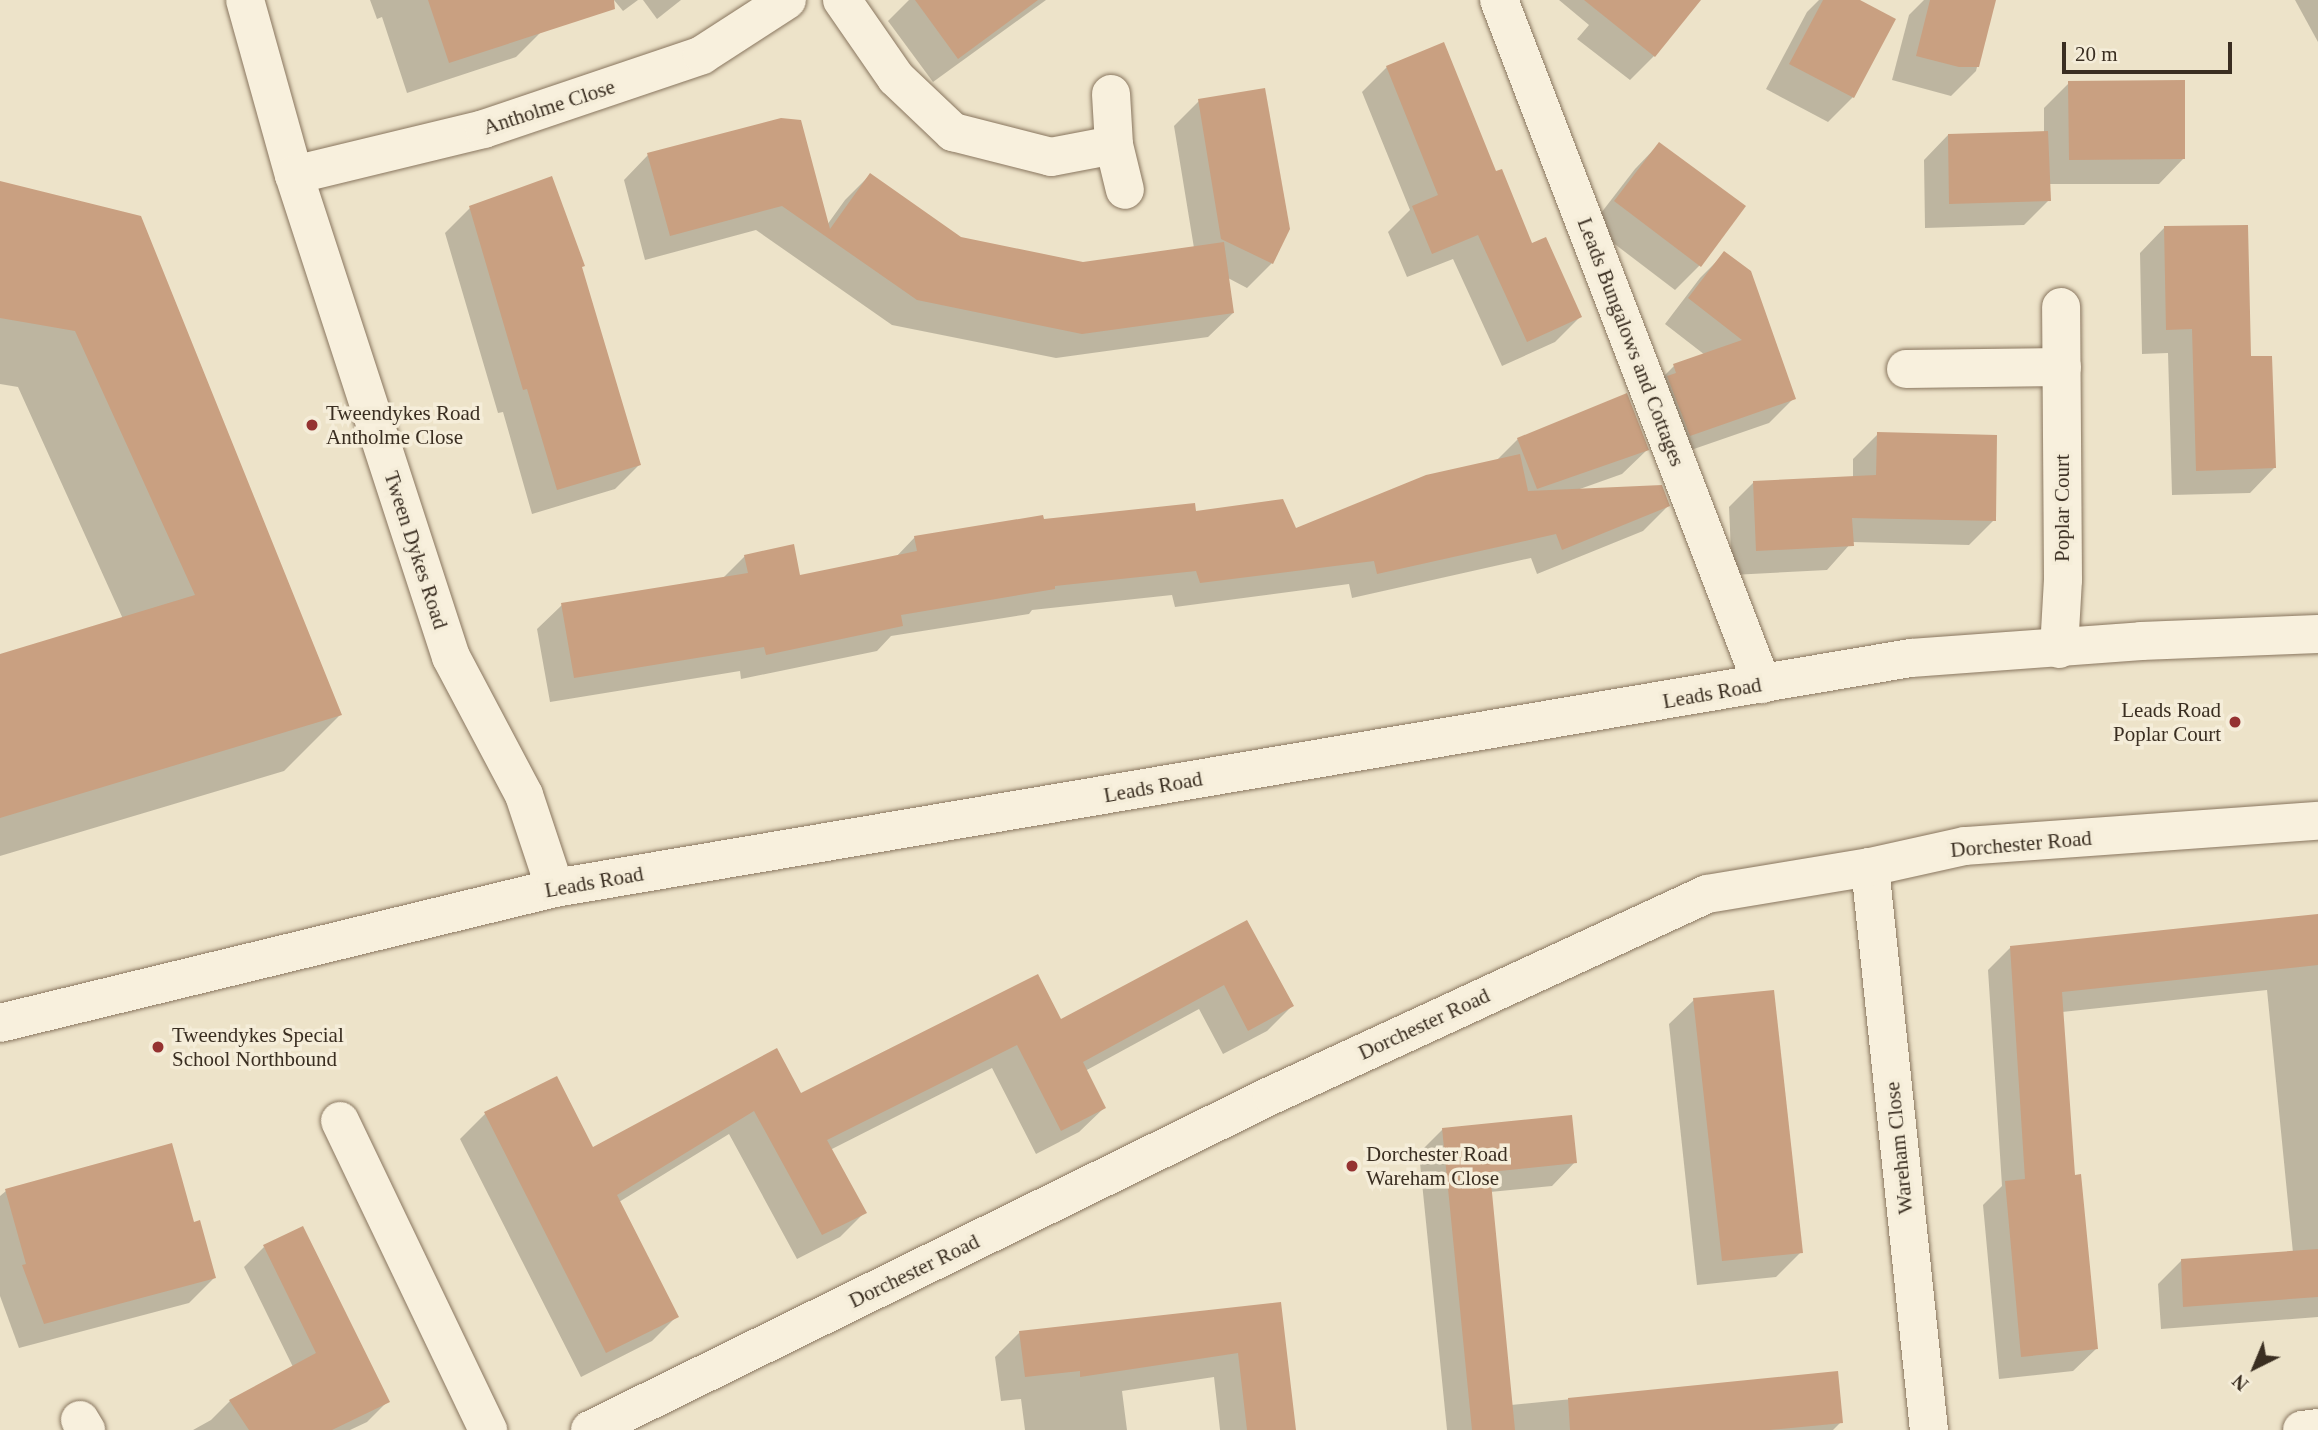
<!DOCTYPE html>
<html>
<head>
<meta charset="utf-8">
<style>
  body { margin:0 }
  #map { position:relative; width:2318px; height:1430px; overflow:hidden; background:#ede3c9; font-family:"Times New Roman",serif }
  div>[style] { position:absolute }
  .shadow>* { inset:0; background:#0003 }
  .building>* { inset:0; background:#c9a081 }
  .roads { filter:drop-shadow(0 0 2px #89765f) drop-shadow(0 0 2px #89765f) }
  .minor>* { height:38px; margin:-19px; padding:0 19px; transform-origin:19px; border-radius:19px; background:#f8f0dd }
  .secondary>* { height:38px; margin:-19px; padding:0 19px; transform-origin:19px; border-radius:19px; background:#f8f0dd }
  .dots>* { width:19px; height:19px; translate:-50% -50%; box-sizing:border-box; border:4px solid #f5edd9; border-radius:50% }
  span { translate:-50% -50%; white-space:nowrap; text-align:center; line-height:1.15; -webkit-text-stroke:7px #f5edd9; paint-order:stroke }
  .street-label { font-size:21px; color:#3a2e21 }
  .poi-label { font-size:21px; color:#3a2e21 }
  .left { translate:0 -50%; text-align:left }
  .right { translate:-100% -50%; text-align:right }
  .north { position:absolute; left:2220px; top:1332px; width:70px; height:70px; -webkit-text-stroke:5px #f5edd9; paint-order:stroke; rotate:223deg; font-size:19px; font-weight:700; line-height:28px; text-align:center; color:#3a2e21 }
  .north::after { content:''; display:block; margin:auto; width:24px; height:32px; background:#3a2e21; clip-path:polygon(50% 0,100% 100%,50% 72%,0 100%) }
  .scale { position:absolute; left:2062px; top:42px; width:170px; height:32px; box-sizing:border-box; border:4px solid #3a2e21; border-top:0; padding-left:9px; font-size:21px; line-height:24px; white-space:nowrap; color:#3a2e21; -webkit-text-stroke:5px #f5edd9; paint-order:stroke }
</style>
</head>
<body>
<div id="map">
  <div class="shadow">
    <i style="clip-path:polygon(370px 0,530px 0,541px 32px,516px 57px,407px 93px,382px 17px,377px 19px)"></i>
    <i style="clip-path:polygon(614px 0,638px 0,623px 11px)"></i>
    <i style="clip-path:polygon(643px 0,681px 0,657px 19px)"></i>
    <i style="clip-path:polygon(909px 0,1046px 0,933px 82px,888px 21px)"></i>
    <i style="clip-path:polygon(1559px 0,1699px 0,1654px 56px,1630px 80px,1577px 39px,1589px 25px)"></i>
    <i style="clip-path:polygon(1819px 0,1856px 0,1853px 97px,1828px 122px,1766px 89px,1807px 12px)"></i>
    <i style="clip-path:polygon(1924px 0,1972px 0,1993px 5px,1976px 71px,1951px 96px,1892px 80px,1909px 15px)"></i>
    <i style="clip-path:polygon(2295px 0,2318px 0,2318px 42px)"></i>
    <i style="clip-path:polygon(1387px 67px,1532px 245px,1580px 317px,1555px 342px,1502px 366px,1453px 259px,1407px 277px,1388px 232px,1410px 210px,1362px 92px)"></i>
    <i style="clip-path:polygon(2069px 83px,2183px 159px,2159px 184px,2048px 184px,2049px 200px,2024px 225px,1925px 228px,1924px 160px,1948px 135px,2044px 133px,2044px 108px)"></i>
    <i style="clip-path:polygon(1199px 101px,1272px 263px,1247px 288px,1228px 278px,1233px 313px,1208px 337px,1056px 358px,892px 325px,756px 230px,645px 260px,624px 180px,648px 155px,781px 120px,827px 225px,845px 200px,870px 175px,961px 238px,1083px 263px,1194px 248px,1174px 126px)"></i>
    <i style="clip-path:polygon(1659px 144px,1744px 207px,1699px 266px,1675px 290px,1591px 226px,1635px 169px)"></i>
    <i style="clip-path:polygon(551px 178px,639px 465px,615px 489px,532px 514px,503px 412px,498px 413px,445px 233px,470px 208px)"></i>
    <i style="clip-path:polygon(0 183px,340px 715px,284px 771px,0 856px,0 656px,123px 619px,18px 387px,0 384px)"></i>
    <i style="clip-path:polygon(2164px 228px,2249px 358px,2274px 468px,2250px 493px,2172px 495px,2168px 353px,2142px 354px,2140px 253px)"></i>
    <i style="clip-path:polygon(1725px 253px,1794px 398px,1769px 423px,1665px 459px,1649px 391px,1674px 366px,1705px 355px,1665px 324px,1700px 278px)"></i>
    <i style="clip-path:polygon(1878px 434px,1994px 520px,1969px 545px,1852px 542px,1827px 570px,1732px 575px,1729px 507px,1753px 483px,1853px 478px,1853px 459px)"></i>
    <i style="clip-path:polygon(1518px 439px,1647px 450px,1622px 474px,1577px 490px,1668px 506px,1643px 531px,1537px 574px,1531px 558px,1352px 598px,1349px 584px,1175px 607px,1172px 595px,1032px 610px,1029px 614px,891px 636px,877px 651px,741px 679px,740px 671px,550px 702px,537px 629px,562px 605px,723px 578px,745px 556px,799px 577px,895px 558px,915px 537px,1043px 521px,1194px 513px,1295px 530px,1496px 461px)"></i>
    <i style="clip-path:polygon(2318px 916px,2318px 1317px,2161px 1329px,2158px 1284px,2181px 1261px,2293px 1253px,2267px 990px,2062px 1012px,2073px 1177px,2096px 1349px,2073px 1371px,1999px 1379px,1983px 1205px,2002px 1186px,1988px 970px,2011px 947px)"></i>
    <i style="clip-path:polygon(1246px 922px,1292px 1006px,1267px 1031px,1223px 1054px,1199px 1009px,1085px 1071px,1104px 1108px,1079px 1132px,1036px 1154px,992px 1068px,830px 1150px,864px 1213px,840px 1237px,797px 1259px,729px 1134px,619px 1202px,677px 1316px,652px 1341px,581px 1377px,460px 1139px,485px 1114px,556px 1078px,592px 1149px,800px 1095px,1060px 1022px)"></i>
    <i style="clip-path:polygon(1694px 1000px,1801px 1252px,1776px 1277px,1697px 1285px,1669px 1024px)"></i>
    <i style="clip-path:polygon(1443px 1129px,1575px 1162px,1552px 1186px,1490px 1192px,1511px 1405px,1836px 1373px,1841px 1422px,1833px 1430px,1447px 1430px,1419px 1153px)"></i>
    <i style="clip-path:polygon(6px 1191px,192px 1224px,214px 1278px,189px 1303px,19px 1348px,0 1296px,0 1196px)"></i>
    <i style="clip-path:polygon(264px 1247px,388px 1401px,367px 1422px,350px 1430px,193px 1430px,211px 1420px,230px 1401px,293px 1367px,244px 1267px)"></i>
    <i style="clip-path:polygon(1279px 1306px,1294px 1430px,1220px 1430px,1214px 1377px,1122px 1391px,1127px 1430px,1025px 1430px,1021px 1399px,1001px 1401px,995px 1357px,1020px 1332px)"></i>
  </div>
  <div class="building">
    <i style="clip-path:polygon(428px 0,614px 0,615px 9px,449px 63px)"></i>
    <i style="clip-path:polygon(915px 0,1038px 0,958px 59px)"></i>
    <i style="clip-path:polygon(1584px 0,1701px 0,1655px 57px)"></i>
    <i style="clip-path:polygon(1823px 0,1860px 0,1896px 19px,1854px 98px,1789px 64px)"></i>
    <i style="clip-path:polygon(1930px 0,1996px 0,1979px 67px,1959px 67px,1916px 56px)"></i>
    <i style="clip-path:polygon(1444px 42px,1496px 171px,1502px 169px,1532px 243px,1546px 237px,1582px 317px,1527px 342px,1478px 235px,1432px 254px,1412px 206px,1438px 195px,1386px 66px)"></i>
    <i style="clip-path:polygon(2185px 80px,2185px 159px,2069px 160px,2068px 81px)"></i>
    <i style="clip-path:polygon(1265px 88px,1290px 229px,1273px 264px,1221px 239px,1198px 99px)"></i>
    <i style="clip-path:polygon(781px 118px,801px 120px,830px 229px,870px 173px,961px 237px,1083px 262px,1224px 242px,1234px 313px,1082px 334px,917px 300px,782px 206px,670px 236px,647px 153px)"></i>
    <i style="clip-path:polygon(2048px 131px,2051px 201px,1949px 204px,1948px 134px)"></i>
    <i style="clip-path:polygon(1659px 142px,1746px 206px,1701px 267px,1614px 201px)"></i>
    <i style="clip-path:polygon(552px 176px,585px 266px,582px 267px,641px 465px,557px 490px,527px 389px,523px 390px,469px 206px)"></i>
    <i style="clip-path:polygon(0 181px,141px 216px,342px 715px,0 818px,0 654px,195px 595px,75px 331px,0 318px)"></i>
    <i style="clip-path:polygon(2248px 225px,2251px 356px,2272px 356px,2276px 468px,2196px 471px,2192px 329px,2166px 330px,2164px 226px)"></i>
    <i style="clip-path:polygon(1724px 251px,1751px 271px,1796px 399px,1690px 436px,1667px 376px,1676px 373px,1673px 364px,1742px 340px,1688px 298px)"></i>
    <i style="clip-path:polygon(1627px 393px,1649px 450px,1537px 489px,1517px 438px)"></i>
    <i style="clip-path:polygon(1877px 432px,1997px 435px,1996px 521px,1852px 518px,1854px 546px,1756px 551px,1753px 481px,1876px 475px)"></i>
    <i style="clip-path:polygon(1520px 454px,1528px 491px,1662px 485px,1670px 506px,1562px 550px,1556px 534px,1377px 574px,1374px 561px,1200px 583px,1196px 571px,1055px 586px,1055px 589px,901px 615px,903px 626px,766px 655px,764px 647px,574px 678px,561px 603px,748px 573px,744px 555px,794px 544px,800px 575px,917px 551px,914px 536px,1043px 515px,1044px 519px,1195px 503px,1196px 511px,1283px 499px,1296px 528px,1426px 475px)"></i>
    <i style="clip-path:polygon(2318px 914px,2318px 965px,2062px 992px,2075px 1175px,2081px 1174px,2098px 1349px,2021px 1357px,2005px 1181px,2025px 1179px,2010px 946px)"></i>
    <i style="clip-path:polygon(1247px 920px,1294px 1006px,1248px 1031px,1224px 985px,1083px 1062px,1106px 1108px,1061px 1131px,1017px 1045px,827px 1140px,867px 1213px,822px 1235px,754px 1111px,617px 1195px,679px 1317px,606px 1353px,484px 1112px,557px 1076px,593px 1147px,777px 1048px,801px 1093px,1038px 974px,1061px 1019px)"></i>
    <i style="clip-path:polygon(1774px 990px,1803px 1253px,1722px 1261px,1693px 998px)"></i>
    <i style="clip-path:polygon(1572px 1115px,1577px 1163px,1490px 1172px,1515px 1430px,1472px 1430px,1442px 1128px)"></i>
    <i style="clip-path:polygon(172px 1143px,194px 1222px,200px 1220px,216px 1278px,44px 1324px,22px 1265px,26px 1264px,5px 1189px)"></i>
    <i style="clip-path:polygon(303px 1226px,390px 1402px,332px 1430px,249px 1430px,229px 1400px,316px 1353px,263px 1245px)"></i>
    <i style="clip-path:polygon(2318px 1249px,2318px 1297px,2183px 1307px,2181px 1259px)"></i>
    <i style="clip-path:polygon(1281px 1302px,1296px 1430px,1247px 1430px,1238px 1353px,1080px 1377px,1080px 1371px,1025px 1377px,1019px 1331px)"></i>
    <i style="clip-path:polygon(1838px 1371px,1843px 1423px,1769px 1430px,1570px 1430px,1568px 1398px)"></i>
  </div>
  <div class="roads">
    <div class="minor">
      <i style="left:245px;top:0;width:182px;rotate:74.4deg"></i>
      <i style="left:294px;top:175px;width:507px;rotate:71.96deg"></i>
      <i style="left:451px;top:657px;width:156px;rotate:62.1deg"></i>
      <i style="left:524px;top:795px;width:98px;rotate:71.6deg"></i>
      <i style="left:842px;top:0;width:95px;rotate:55.3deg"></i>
      <i style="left:896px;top:78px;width:79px;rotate:43.5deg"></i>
      <i style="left:953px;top:132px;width:101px;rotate:14.3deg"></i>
      <i style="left:1051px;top:157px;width:64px;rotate:-10.8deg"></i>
      <i style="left:1499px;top:0;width:733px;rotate:68.97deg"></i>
      <i style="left:1111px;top:94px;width:51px;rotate:86.6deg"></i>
      <i style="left:1114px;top:145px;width:46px;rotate:76.3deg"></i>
      <i style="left:294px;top:175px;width:195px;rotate:-13.6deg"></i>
      <i style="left:484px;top:129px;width:230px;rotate:-18.7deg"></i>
      <i style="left:702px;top:55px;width:101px;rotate:-32.9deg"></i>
      <i style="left:1906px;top:369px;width:156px;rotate:-0.7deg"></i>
      <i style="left:2059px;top:649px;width:69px;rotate:-86.7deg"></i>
      <i style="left:2063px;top:580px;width:273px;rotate:-90.4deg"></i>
      <i style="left:1870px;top:867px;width:566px;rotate:84.02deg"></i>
      <i style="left:340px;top:1121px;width:343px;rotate:64.4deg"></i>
      <i style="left:80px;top:1420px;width:12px;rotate:59deg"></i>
      <i style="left:590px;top:1430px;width:760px;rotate:-26.16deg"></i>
      <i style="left:1272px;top:1095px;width:479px;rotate:-24.8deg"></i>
      <i style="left:1707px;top:894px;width:165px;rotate:-9.4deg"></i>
      <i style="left:1870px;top:867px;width:97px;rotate:-12.5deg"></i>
      <i style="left:1965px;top:846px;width:354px;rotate:-4.1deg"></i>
      <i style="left:2302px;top:1430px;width:16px;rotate:-7deg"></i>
    </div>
    <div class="secondary">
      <i style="left:0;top:1023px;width:571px;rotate:-13.67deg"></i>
      <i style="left:555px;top:888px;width:1375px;rotate:-9.63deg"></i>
      <i style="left:1911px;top:658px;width:231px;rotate:-4.2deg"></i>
      <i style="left:2141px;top:641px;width:177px;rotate:-2.3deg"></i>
    </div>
  </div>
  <div class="dots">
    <i style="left:312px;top:425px;background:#953231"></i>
    <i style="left:2235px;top:722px;background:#953231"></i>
    <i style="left:158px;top:1047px;background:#953231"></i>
    <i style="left:1352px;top:1166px;background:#953231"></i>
  </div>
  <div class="street-label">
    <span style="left:549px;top:107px;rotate:-18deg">Antholme Close</span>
    <span style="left:1631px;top:342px;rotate:69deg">Leads Bungalows and Cottages</span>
    <span style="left:2062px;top:508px;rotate:-90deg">Poplar Court</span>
    <span style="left:416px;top:550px;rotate:72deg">Tween Dykes Road</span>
    <span style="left:1712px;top:693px;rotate:-10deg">Leads Road</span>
    <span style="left:1153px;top:787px;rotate:-10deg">Leads Road</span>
    <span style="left:2021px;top:844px;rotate:-5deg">Dorchester Road</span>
    <span style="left:594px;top:882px;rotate:-10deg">Leads Road</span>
    <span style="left:1424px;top:1024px;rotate:-25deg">Dorchester Road</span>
    <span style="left:1899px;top:1148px;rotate:-96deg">Wareham Close</span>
    <span style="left:914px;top:1271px;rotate:-26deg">Dorchester Road</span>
  </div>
  <div class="poi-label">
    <span class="left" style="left:326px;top:425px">Tweendykes Road<br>Antholme Close</span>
    <span class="right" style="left:2221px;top:722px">Leads Road<br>Poplar Court</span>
    <span class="left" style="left:172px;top:1047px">Tweendykes Special<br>School Northbound</span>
    <span class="left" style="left:1366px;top:1166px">Dorchester Road<br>Wareham Close</span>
  </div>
  <div class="north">N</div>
  <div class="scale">20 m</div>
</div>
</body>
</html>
